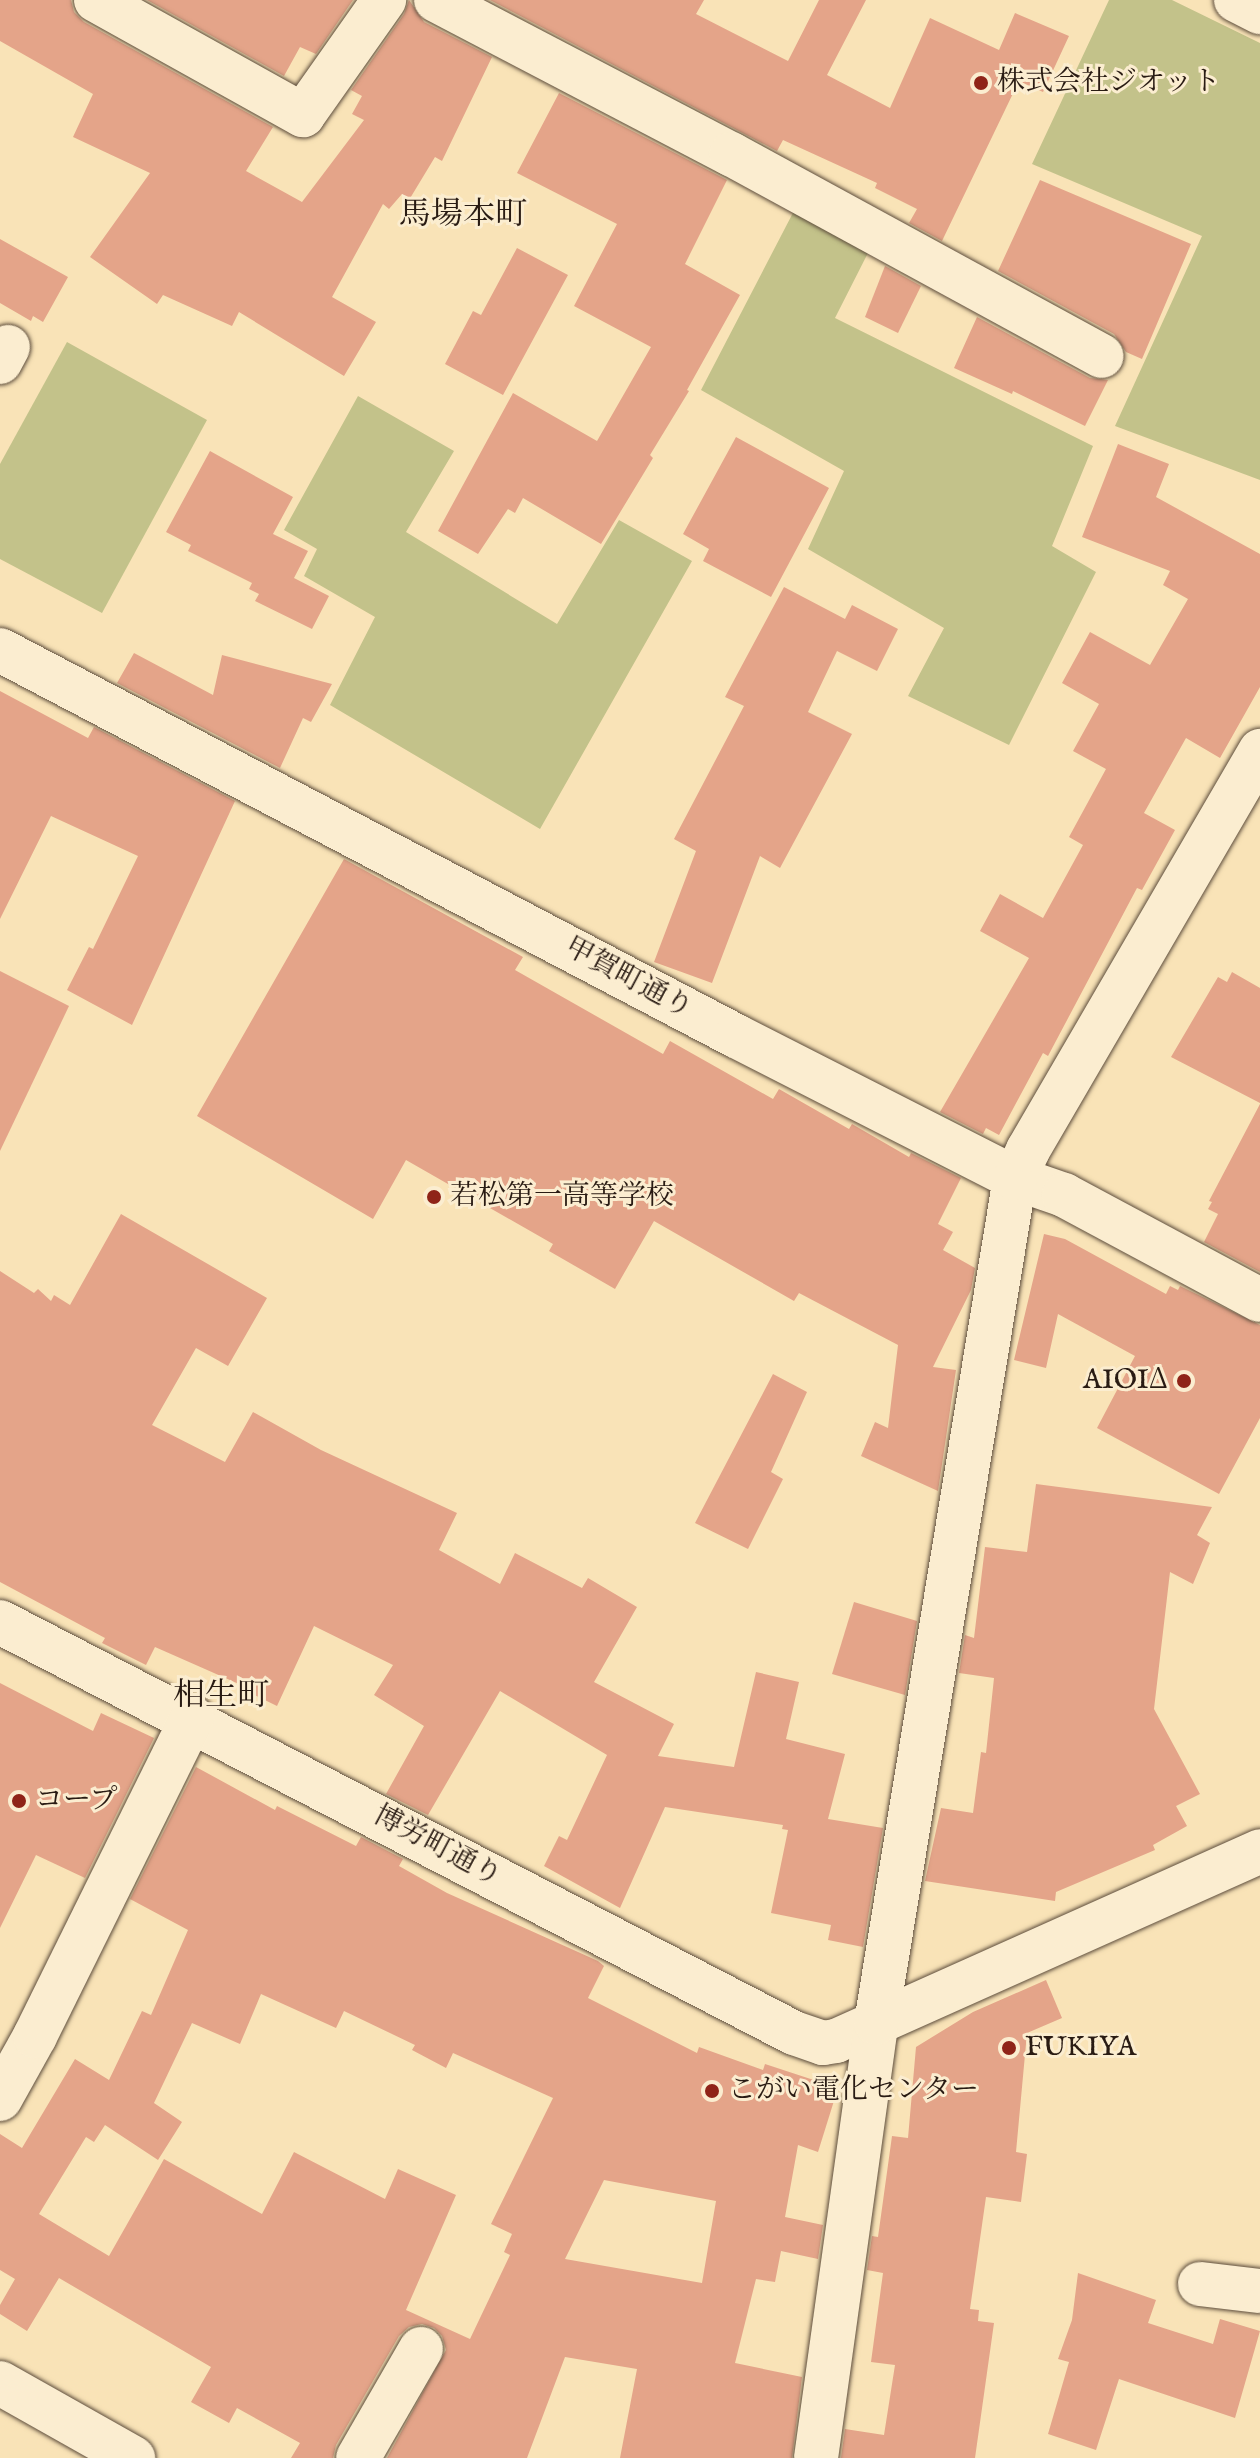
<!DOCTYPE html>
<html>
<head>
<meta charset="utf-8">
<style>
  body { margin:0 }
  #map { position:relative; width:1260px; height:2458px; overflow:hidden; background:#f9e3b7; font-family:"IM FELL English","Noto Serif JP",serif }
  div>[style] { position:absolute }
  .green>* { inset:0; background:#c3c28a }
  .building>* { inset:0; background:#e4a489 }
  .roads { filter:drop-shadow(0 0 2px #5d4d3c) drop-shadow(0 0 2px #5d4d3c) }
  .minor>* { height:44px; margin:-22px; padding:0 22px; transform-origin:22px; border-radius:22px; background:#fbedd0 }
  .dots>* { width:22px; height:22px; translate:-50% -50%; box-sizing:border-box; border:4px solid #fbedd0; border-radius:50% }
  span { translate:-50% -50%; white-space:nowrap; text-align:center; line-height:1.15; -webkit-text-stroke:6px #fbedd0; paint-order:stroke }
  .poi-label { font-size:28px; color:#291b13 }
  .left { translate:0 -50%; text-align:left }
  .right { translate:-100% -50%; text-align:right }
  .street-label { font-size:28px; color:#291b13 }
  .quarter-label { font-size:32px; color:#291b13 }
</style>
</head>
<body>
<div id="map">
  <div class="green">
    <i style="clip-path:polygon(1109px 0,1172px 0,1260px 43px,1260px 480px,1115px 426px,1202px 236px,1032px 164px)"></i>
    <i style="clip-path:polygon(796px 207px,870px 249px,835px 318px,1093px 446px,1052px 546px,1096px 572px,1009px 745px,908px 696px,944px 628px,808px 549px,844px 471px,701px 390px)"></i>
    <i style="clip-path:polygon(67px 342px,207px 420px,102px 613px,0 559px,0 464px)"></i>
    <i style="clip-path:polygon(358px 396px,454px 451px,406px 532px,557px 624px,619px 520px,692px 561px,540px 829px,330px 705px,375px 617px,304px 576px,317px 549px,284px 530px)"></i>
  </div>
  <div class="building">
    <i style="clip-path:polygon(0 0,71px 0,74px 12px,84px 22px,273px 127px,246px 171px,302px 202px,364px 120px,352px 114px,362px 96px,351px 90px,404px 14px,409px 0,424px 22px,492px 57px,442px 161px,435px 157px,409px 200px,402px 194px,389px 209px,383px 204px,332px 297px,376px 322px,344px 376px,239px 312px,232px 326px,163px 295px,157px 304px,90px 257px,150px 173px,73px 137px,93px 94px,0 41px)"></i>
    <i style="clip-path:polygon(147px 0,353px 0,316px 54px,300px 47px,284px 76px)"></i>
    <i style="clip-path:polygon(490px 0,704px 0,696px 14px,788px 61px,819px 0,866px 0,827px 75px,890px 108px,930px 18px,999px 50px,1015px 13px,1069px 36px,1043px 92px,1019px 81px,942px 241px,909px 223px,917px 209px,875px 188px,877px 183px,783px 140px,777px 151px)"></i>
    <i style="clip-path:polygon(559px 93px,727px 180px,685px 264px,740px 295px,687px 390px,689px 391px,650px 455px,653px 458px,601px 544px,523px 498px,515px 513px,508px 509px,478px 554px,438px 531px,513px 393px,597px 441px,651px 347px,574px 306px,617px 224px,517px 173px)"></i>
    <i style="clip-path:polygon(1040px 180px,1191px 244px,1142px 359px,1126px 352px,1114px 334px,998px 271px)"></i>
    <i style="clip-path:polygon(0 239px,68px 277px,43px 322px,33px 316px,31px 321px,0 303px)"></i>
    <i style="clip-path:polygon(517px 248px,568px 275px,503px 395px,445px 364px,473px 311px,481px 315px)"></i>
    <i style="clip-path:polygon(885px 266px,921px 286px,898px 333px,865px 317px)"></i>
    <i style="clip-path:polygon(977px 317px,1090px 378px,1108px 380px,1085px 426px,1013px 391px,1012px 394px,954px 368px)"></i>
    <i style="clip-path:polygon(736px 437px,829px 488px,771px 597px,703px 561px,709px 549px,683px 534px)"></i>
    <i style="clip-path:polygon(1118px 444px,1169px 464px,1156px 497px,1260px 554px,1260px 687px,1220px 758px,1186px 738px,1144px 813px,1175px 830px,1142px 890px,1137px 888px,1048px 1056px,1043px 1053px,999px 1135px,986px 1128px,983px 1134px,940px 1112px,1029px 958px,980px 931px,1000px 894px,1043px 918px,1083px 845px,1069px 837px,1106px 769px,1073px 751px,1099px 704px,1062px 683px,1090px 632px,1150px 665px,1188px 599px,1163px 585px,1170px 571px,1082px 537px)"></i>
    <i style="clip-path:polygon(210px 451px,293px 497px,273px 534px,308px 551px,294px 578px,329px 596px,312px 629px,255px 601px,259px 594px,249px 589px,252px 583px,188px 551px,191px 545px,166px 532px)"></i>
    <i style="clip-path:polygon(784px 587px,845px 619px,852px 605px,898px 629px,877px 671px,837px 651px,808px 712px,852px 734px,780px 868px,760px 856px,712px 983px,654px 962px,696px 851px,674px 839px,744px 706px,725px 697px)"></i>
    <i style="clip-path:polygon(134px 653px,213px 695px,222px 655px,332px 684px,311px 722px,303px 718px,280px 768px,117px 683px)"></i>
    <i style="clip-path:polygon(0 691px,88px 738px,94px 727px,235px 801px,132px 1025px,67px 990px,89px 947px,93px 949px,138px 856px,51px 816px,0 919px)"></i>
    <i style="clip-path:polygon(344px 859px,523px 957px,515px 970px,663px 1054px,670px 1041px,773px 1099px,779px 1089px,849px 1129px,852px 1124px,909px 1157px,911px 1153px,961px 1178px,938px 1224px,953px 1232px,943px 1250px,975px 1268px,971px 1290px,933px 1367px,956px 1370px,938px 1491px,861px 1456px,875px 1422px,888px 1428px,898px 1345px,799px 1293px,794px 1301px,654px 1221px,615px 1289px,549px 1251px,553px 1244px,406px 1160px,373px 1219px,197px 1116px)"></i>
    <i style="clip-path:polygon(0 971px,69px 1006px,0 1151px)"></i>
    <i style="clip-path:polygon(1232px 972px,1260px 988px,1260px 1103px,1171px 1057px,1218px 977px,1227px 982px)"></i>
    <i style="clip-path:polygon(1260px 1104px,1260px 1272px,1204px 1242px,1218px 1214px,1208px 1209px,1212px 1202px,1209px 1201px)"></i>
    <i style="clip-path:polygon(121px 1214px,267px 1298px,228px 1366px,196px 1348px,152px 1425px,225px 1462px,253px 1412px,321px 1450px,457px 1513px,439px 1550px,500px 1584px,515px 1553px,582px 1588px,588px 1578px,637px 1607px,594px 1682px,674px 1724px,658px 1756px,734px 1767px,756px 1672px,799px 1682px,786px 1739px,845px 1754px,828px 1819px,883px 1828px,863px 1947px,828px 1940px,831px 1925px,771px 1913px,788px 1830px,782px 1829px,783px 1825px,665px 1807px,620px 1908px,544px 1866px,559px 1836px,567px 1840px,607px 1755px,500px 1691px,428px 1815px,386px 1794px,424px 1726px,374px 1695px,393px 1665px,314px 1626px,277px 1706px,246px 1691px,248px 1688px,155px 1647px,146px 1665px,102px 1643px,105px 1638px,0 1582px,0 1271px,34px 1293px,38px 1289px,51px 1301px,54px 1295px,70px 1305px)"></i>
    <i style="clip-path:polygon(1044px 1234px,1065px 1239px,1166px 1294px,1170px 1286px,1178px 1290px,1180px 1286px,1260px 1325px,1260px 1418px,1219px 1494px,1097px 1428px,1135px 1356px,1058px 1314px,1046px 1368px,1014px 1360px)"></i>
    <i style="clip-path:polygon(773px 1374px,807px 1392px,771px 1472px,783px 1479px,748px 1549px,695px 1523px)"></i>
    <i style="clip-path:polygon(1036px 1484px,1212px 1507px,1197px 1535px,1210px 1543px,1193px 1584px,1170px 1572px,1154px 1709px,1200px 1794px,1176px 1806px,1187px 1826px,1153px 1845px,1155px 1850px,1056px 1892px,1055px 1901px,925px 1881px,941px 1808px,973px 1813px,981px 1752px,986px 1753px,994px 1678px,959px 1673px,965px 1635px,974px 1638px,985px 1547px,1027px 1552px)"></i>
    <i style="clip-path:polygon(854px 1602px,917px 1621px,905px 1695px,832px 1674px)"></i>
    <i style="clip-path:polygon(0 1683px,93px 1731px,101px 1713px,154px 1738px,85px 1878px,36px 1855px,0 1928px)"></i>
    <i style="clip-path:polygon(evenodd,196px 1767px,275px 1810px,277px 1806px,356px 1846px,361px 1837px,403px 1859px,399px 1866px,447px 1893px,598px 1961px,604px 1966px,588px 1998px,697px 2053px,699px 2047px,763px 2070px,765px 2064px,838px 2088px,818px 2152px,798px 2145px,785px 2217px,823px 2225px,818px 2259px,781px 2251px,775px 2282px,756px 2279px,735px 2363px,802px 2377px,792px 2458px,620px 2458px,637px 2369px,565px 2357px,527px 2458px,387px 2458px,446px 2350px,442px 2336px,434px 2328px,422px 2324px,409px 2327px,399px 2336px,336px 2445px,333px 2458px,291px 2458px,300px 2443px,237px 2408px,229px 2423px,191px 2402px,211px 2367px,59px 2278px,27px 2331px,0 2314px,0 2305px,15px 2279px,0 2270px,0 2134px,22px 2148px,75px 2059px,109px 2080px,142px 2011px,151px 2015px,188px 1930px,130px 1899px,196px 1767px,261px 1994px,336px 2028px,344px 2011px,415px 2045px,412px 2050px,446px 2068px,453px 2053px,553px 2098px,491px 2224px,512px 2234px,504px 2252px,510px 2255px,470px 2339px,406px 2310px,456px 2195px,398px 2169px,385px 2199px,294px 2152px,262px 2214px,164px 2159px,109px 2256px,39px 2214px,86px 2137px,94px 2142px,105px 2125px,158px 2160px,182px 2122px,154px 2103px,192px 2023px,240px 2044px,261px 1994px,196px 1767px,604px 2180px,716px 2201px,702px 2283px,565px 2259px,604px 2180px)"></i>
    <i style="clip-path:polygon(1046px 1980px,1062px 2018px,1027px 2033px,1016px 2152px,1027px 2154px,1021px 2202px,986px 2197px,970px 2309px,979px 2310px,978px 2321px,994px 2323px,975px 2458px,841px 2458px,845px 2429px,884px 2435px,895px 2365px,871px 2362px,883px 2273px,867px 2270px,872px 2236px,878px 2237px,892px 2136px,908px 2138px,916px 2047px,973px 2012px)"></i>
    <i style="clip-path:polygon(1078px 2273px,1156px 2300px,1148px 2323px,1213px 2344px,1220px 2319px,1260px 2331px,1235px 2418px,1119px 2379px,1096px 2450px,1048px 2434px,1069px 2362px,1058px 2359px,1072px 2320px)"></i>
  </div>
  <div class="roads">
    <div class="minor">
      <i style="left:96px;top:0;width:237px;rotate:29.1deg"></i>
      <i style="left:303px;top:115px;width:141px;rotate:-54.8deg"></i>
      <i style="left:436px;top:0;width:333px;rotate:27.6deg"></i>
      <i style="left:731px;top:154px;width:422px;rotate:28.6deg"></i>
      <i style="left:1236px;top:0;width:27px;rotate:27deg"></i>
      <i style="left:0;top:362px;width:17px;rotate:-62deg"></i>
      <i style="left:0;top:650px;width:831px;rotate:27.68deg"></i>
      <i style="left:736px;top:1036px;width:313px;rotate:27deg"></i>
      <i style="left:1015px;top:1178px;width:52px;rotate:19.1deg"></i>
      <i style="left:1064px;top:1195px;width:222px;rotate:28.2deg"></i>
      <i style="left:0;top:1622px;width:894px;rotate:27.37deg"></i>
      <i style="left:794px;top:2033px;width:31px;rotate:19deg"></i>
      <i style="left:823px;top:2043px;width:13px;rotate:-9deg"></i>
      <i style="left:836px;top:2041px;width:465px;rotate:-24.1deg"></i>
      <i style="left:0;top:2099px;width:72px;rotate:-60.9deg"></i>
      <i style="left:35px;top:2036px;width:355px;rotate:-63.7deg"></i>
      <i style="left:1200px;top:2284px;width:60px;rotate:6.7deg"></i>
      <i style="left:0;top:2383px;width:153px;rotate:29.4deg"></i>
      <i style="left:358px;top:2458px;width:126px;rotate:-60deg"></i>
      <i style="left:816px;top:2458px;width:439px;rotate:-82.1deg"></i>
      <i style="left:876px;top:2023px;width:856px;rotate:-80.66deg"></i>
      <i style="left:1015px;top:1178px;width:31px;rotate:-65deg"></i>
      <i style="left:1028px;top:1150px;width:462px;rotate:-59.8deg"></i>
    </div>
  </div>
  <div class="dots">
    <i style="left:981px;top:83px;background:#8f2418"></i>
    <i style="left:434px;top:1197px;background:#8f2418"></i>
    <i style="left:1184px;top:1381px;background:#8f2418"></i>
    <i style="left:19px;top:1801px;background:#8f2418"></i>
    <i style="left:1009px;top:2048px;background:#8f2418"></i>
    <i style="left:712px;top:2091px;background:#8f2418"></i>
  </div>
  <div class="poi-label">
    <span class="left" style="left:997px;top:83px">株式会社ジオット</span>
    <span class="left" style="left:450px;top:1197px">若松第一高等学校</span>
    <span class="right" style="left:1168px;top:1381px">AIOIΔ</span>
    <span class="left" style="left:35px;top:1801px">コープ</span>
    <span class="left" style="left:1025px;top:2048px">FUKIYA</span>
    <span class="left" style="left:728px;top:2091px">こがい電化センター</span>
  </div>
  <div class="street-label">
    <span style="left:628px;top:979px;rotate:28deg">甲賀町通り</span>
    <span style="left:437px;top:1847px;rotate:28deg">博労町通り</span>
  </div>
  <div class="quarter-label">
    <span style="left:463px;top:216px">馬場本町</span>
    <span style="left:221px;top:1697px">相生町</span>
  </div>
</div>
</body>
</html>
